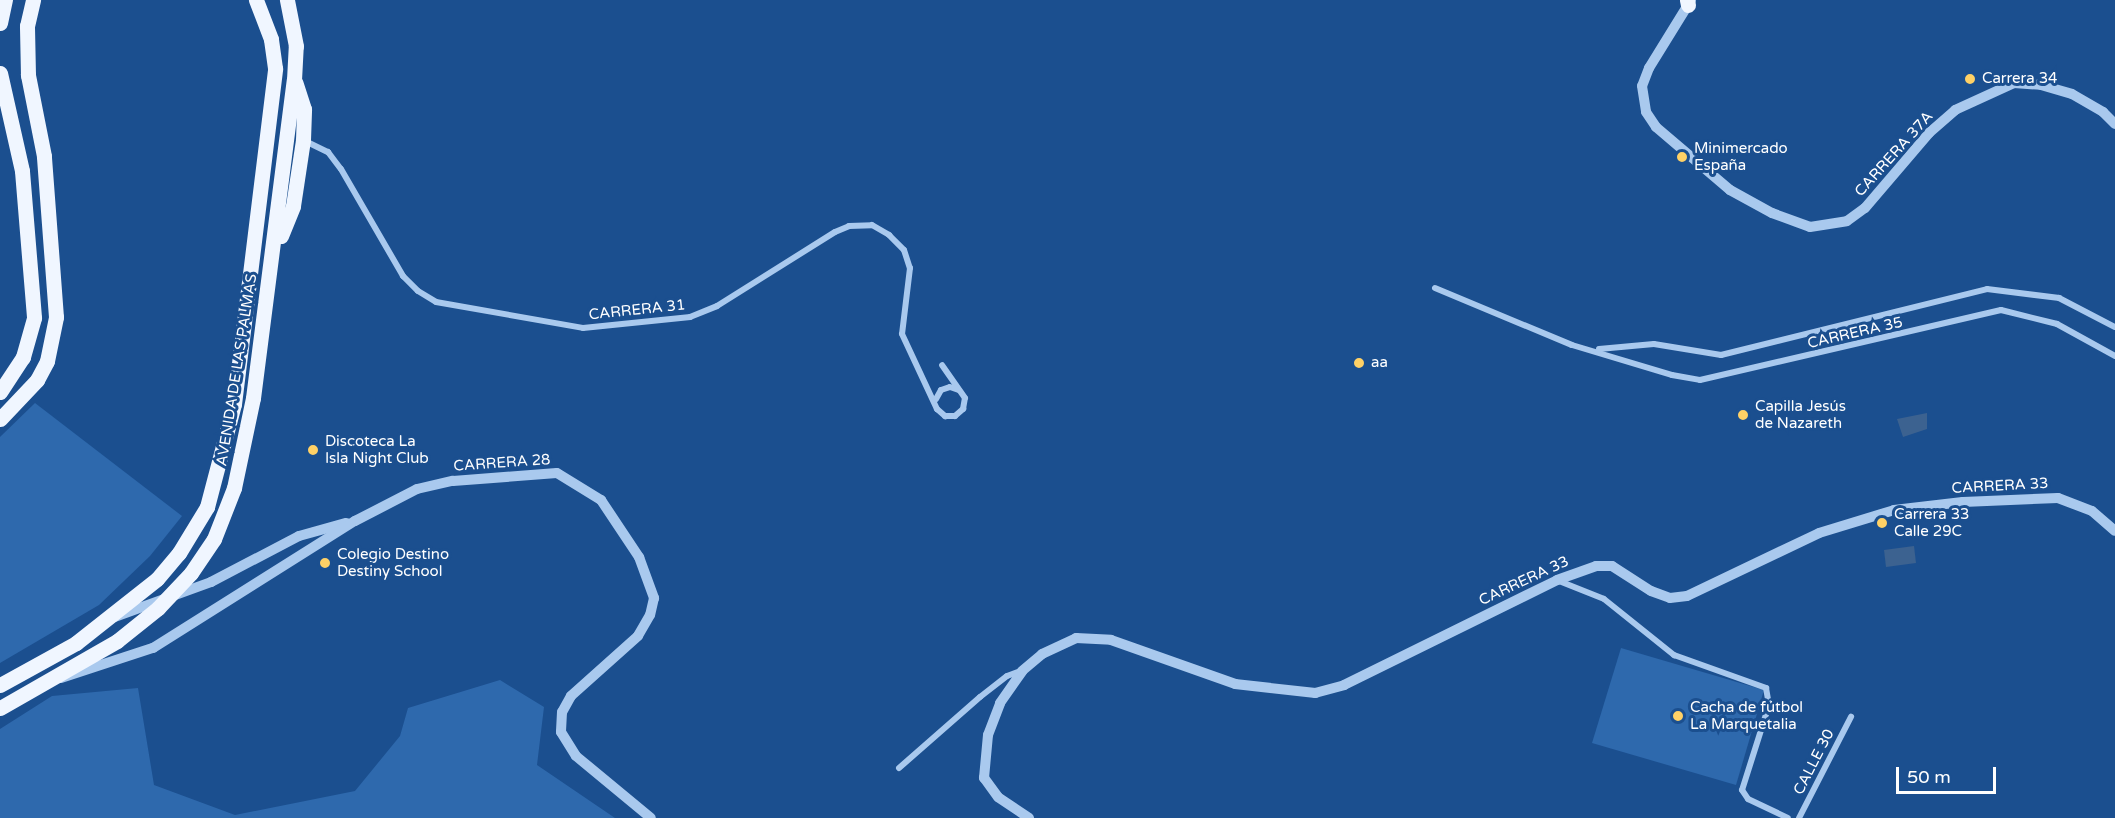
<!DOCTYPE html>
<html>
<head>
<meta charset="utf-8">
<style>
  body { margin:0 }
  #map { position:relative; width:2115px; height:818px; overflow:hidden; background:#1b4f8f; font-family:"Varela Round",sans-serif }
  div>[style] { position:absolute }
  .green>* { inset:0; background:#2e69ad }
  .water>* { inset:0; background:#3c6290 }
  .minor>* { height:6px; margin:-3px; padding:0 3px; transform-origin:3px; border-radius:3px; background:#a9c9ee }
  .tertiary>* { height:10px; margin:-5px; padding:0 5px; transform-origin:5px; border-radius:5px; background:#a9c9ee }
  .primary>* { height:15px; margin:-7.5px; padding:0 7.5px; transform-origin:7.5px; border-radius:7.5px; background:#f0f6ff }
  .primary-bridge>* { height:15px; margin:-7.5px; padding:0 7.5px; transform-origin:7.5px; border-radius:7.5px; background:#f0f6ff }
  .dots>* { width:16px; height:16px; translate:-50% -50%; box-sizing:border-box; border:3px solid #1b4f8f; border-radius:50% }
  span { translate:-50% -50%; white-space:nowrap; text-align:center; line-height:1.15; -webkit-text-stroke:6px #1b4f8f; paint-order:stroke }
  .poi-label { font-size:15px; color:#fff }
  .left { translate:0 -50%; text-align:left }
  .street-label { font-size:15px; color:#fff }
  .scale { position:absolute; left:1896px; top:767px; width:100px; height:27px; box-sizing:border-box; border:3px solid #fff; border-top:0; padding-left:8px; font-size:18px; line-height:21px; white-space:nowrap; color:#fff; -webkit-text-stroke:4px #1b4f8f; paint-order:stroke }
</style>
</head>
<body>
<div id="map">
  <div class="green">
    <i style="clip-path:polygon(35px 403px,182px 516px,150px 556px,99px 605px,0 663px,0 437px)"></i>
    <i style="clip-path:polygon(1621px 648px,1764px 690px,1736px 785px,1592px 743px)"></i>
    <i style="clip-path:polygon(500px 680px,544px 707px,537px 765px,615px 818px,0 818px,0 729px,52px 696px,138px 688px,154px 785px,235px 815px,355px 791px,400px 736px,408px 708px)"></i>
  </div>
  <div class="water">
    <i style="clip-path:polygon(1927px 413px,1927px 429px,1903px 437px,1897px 419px)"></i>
    <i style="clip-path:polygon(1914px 546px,1916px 563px,1886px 567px,1884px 550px)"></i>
  </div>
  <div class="minor">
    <i style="left:303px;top:140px;width:28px;rotate:26deg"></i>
    <i style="left:328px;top:152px;width:21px;rotate:53deg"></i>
    <i style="left:341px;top:169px;width:124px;rotate:59.9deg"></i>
    <i style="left:403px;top:276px;width:21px;rotate:45deg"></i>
    <i style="left:418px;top:291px;width:21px;rotate:31deg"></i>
    <i style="left:436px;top:302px;width:149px;rotate:10deg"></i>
    <i style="left:583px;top:328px;width:108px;rotate:-5.9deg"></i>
    <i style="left:690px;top:317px;width:29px;rotate:-22deg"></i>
    <i style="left:717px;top:306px;width:139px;rotate:-32.1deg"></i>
    <i style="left:835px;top:232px;width:15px;rotate:-23deg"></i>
    <i style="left:849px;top:226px;width:23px;rotate:-2deg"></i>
    <i style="left:872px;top:225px;width:20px;rotate:30deg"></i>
    <i style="left:889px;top:235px;width:21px;rotate:45deg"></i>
    <i style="left:904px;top:250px;width:19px;rotate:72deg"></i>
    <i style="left:910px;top:268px;width:66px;rotate:96.9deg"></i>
    <i style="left:902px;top:334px;width:83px;rotate:65deg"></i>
    <i style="left:937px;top:409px;width:11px;rotate:41deg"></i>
    <i style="left:945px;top:416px;width:10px"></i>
    <i style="left:955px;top:416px;width:11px;rotate:-41deg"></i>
    <i style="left:963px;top:409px;width:11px;rotate:-80deg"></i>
    <i style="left:965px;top:398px;width:40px;rotate:-124.9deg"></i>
    <i style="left:1435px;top:288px;width:148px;rotate:22.6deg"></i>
    <i style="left:1572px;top:345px;width:104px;rotate:16.7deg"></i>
    <i style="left:1672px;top:375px;width:28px;rotate:10deg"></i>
    <i style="left:1700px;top:380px;width:309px;rotate:-13.1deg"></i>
    <i style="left:2001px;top:310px;width:58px;rotate:14deg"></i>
    <i style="left:2057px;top:324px;width:66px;rotate:28.9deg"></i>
    <i style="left:1599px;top:349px;width:55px;rotate:-5.2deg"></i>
    <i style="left:1654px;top:344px;width:68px;rotate:9.3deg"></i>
    <i style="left:1721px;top:355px;width:274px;rotate:-13.9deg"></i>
    <i style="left:1987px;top:289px;width:73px;rotate:7.1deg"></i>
    <i style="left:2059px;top:298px;width:63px;rotate:27.4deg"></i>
    <i style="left:936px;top:399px;width:10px;rotate:-61deg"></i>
    <i style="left:941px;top:390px;width:9px;rotate:-18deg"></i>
    <i style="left:950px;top:387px;width:9px;rotate:18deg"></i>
    <i style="left:1559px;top:581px;width:48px;rotate:21.8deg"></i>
    <i style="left:1604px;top:599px;width:90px;rotate:38.7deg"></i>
    <i style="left:1674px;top:655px;width:98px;rotate:19.7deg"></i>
    <i style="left:1766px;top:688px;width:17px;rotate:80deg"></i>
    <i style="left:1769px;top:705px;width:89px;rotate:107.6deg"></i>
    <i style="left:1742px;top:790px;width:11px;rotate:56deg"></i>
    <i style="left:1748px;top:799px;width:44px;rotate:25.4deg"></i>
    <i style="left:899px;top:768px;width:108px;rotate:-41.2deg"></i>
    <i style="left:980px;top:697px;width:34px;rotate:-38deg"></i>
    <i style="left:1007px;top:676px;width:15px;rotate:-20deg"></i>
    <i style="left:1799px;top:818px;width:114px;rotate:-62.8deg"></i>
  </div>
  <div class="tertiary">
    <i style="left:1691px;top:0;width:80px;rotate:121.7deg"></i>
    <i style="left:1649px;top:68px;width:19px;rotate:111deg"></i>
    <i style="left:1642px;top:86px;width:26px;rotate:81deg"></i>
    <i style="left:1646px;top:112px;width:18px;rotate:56deg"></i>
    <i style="left:1656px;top:127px;width:97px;rotate:40.4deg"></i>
    <i style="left:1730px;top:190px;width:48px;rotate:28.7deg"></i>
    <i style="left:1772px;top:213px;width:40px;rotate:20.2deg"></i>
    <i style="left:1810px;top:227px;width:37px;rotate:-9deg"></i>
    <i style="left:1847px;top:221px;width:22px;rotate:-36deg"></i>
    <i style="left:1865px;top:208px;width:99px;rotate:-49.5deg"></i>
    <i style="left:1929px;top:133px;width:35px;rotate:-41deg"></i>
    <i style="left:1955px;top:110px;width:65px;rotate:-24.6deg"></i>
    <i style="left:2014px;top:83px;width:27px;rotate:4deg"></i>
    <i style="left:2041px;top:85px;width:32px;rotate:16deg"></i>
    <i style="left:2072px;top:94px;width:36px;rotate:30deg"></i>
    <i style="left:2103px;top:112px;width:17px;rotate:45deg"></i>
    <i style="left:109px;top:619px;width:109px;rotate:-19.9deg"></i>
    <i style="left:211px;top:582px;width:99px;rotate:-27.6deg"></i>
    <i style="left:299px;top:536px;width:49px;rotate:-15.5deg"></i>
    <i style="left:61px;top:678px;width:97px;rotate:-18.1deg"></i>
    <i style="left:153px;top:648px;width:239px;rotate:-32.2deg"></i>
    <i style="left:355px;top:521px;width:70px;rotate:-27.3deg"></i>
    <i style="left:417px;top:489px;width:37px;rotate:-13deg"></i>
    <i style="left:453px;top:481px;width:104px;rotate:-4.4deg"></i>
    <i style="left:557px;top:473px;width:52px;rotate:31.5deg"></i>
    <i style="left:601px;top:500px;width:69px;rotate:56.3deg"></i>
    <i style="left:639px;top:557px;width:44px;rotate:69.9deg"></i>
    <i style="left:654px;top:598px;width:17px;rotate:103deg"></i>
    <i style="left:650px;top:615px;width:24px;rotate:120deg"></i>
    <i style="left:638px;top:636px;width:90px;rotate:138.2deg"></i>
    <i style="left:571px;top:696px;width:18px;rotate:119deg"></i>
    <i style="left:562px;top:712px;width:20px;rotate:93deg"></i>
    <i style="left:561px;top:732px;width:28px;rotate:58deg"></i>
    <i style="left:576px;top:756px;width:97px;rotate:39.6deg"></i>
    <i style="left:1029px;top:818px;width:37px;rotate:-146deg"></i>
    <i style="left:998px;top:797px;width:24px;rotate:-126deg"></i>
    <i style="left:984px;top:778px;width:43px;rotate:-84.7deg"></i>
    <i style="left:988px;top:735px;width:34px;rotate:-69deg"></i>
    <i style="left:1000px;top:703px;width:39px;rotate:-55deg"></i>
    <i style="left:1022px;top:671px;width:26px;rotate:-40deg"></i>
    <i style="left:1042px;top:654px;width:38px;rotate:-25deg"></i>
    <i style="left:1076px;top:638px;width:35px;rotate:3deg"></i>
    <i style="left:1111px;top:640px;width:132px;rotate:19.5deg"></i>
    <i style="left:1235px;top:684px;width:81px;rotate:6.4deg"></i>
    <i style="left:1315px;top:693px;width:30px;rotate:-15deg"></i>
    <i style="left:1344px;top:685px;width:237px;rotate:-26.2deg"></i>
    <i style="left:1557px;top:580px;width:41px;rotate:-19.7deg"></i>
    <i style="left:1596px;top:566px;width:16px"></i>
    <i style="left:1612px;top:566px;width:46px;rotate:32.7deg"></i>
    <i style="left:1651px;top:591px;width:20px;rotate:20deg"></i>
    <i style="left:1670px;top:598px;width:17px;rotate:-7deg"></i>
    <i style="left:1687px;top:596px;width:146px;rotate:-25.5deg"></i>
    <i style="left:1819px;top:533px;width:78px;rotate:-17deg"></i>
    <i style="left:1894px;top:510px;width:69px;rotate:-6.6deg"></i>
    <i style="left:1963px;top:502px;width:95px;rotate:-2.4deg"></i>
    <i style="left:2058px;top:498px;width:36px;rotate:21deg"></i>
    <i style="left:2092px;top:511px;width:30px;rotate:41deg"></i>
  </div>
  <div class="primary">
    <i style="left:1687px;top:0;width:5px;rotate:79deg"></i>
    <i style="left:0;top:23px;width:24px;rotate:-78deg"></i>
    <i style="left:0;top:73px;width:100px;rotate:77.3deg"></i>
    <i style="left:22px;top:171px;width:147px;rotate:85.3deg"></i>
    <i style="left:34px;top:318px;width:41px;rotate:105.8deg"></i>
    <i style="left:23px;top:357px;width:42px;rotate:123.3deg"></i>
    <i style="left:281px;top:236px;width:32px;rotate:-68deg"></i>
    <i style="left:293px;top:206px;width:67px;rotate:-81.4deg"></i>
    <i style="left:303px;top:140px;width:31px;rotate:-88deg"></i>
    <i style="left:304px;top:109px;width:28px;rotate:-108deg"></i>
    <i style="left:0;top:419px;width:54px;rotate:-46.5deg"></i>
    <i style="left:37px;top:380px;width:21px;rotate:-62deg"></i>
    <i style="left:47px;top:361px;width:45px;rotate:-78.4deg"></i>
    <i style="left:56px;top:317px;width:161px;rotate:-94.3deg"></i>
    <i style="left:44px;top:156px;width:83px;rotate:-101.2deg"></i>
    <i style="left:28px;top:75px;width:49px;rotate:-91.2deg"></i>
    <i style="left:27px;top:26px;width:27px;rotate:-77deg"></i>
    <i style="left:234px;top:488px;width:92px;rotate:-78.1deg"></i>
    <i style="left:253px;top:398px;width:321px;rotate:-82.7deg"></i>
    <i style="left:294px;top:80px;width:34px;rotate:-87deg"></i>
    <i style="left:296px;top:46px;width:47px;rotate:-101.1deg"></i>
    <i style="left:0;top:685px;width:87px;rotate:-28.9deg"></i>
    <i style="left:76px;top:643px;width:103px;rotate:-38.3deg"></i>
    <i style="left:157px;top:579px;width:34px;rotate:-50deg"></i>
    <i style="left:179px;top:553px;width:54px;rotate:-58.7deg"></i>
    <i style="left:207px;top:507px;width:106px;rotate:-75.3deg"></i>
    <i style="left:234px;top:404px;width:338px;rotate:-83deg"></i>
    <i style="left:275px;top:68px;width:29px;rotate:-98deg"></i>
    <i style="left:271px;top:39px;width:42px;rotate:-111deg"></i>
    <i style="left:0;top:708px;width:135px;rotate:-29.8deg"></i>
  </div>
  <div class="primary-bridge">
    <i style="left:117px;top:641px;width:53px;rotate:-38.8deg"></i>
    <i style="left:158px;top:608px;width:48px;rotate:-46.7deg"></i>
    <i style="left:191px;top:573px;width:41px;rotate:-55.9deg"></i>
    <i style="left:214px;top:539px;width:55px;rotate:-68.6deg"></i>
  </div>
  <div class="dots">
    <i style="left:1970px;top:79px;background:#ffd166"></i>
    <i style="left:1682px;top:157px;background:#ffd166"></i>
    <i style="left:1359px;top:363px;background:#ffd166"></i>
    <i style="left:1743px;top:415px;background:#ffd166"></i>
    <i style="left:313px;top:450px;background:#ffd166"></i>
    <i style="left:1882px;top:523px;background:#ffd166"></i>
    <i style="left:325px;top:563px;background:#ffd166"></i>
    <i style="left:1678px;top:716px;background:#ffd166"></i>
  </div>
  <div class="poi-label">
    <span class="left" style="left:1982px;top:79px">Carrera 34</span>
    <span class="left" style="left:1694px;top:157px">Minimercado<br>España</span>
    <span class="left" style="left:1371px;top:363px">aa</span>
    <span class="left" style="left:1755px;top:415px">Capilla Jesús<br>de Nazareth</span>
    <span class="left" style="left:325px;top:450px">Discoteca La<br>Isla Night Club</span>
    <span class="left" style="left:1894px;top:523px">Carrera 33<br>Calle 29C</span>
    <span class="left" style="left:337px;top:563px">Colegio Destino<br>Destiny School</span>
    <span class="left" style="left:1690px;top:716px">Cacha de fútbol<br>La Marquetalia</span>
  </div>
  <div class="street-label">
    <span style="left:1894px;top:154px;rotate:-48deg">CARRERA 37A</span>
    <span style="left:637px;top:310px;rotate:-6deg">CARRERA 31</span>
    <span style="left:1855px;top:333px;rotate:-13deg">CARRERA 35</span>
    <span style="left:237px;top:370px;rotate:-81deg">AVENIDA DE LAS PALMAS</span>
    <span style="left:502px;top:463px;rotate:-4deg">CARRERA 28</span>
    <span style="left:2000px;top:486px;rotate:-3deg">CARRERA 33</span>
    <span style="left:1524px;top:581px;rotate:-25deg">CARRERA 33</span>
    <span style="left:1814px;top:762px;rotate:-63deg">CALLE 30</span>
  </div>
  <div class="scale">50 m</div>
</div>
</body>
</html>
